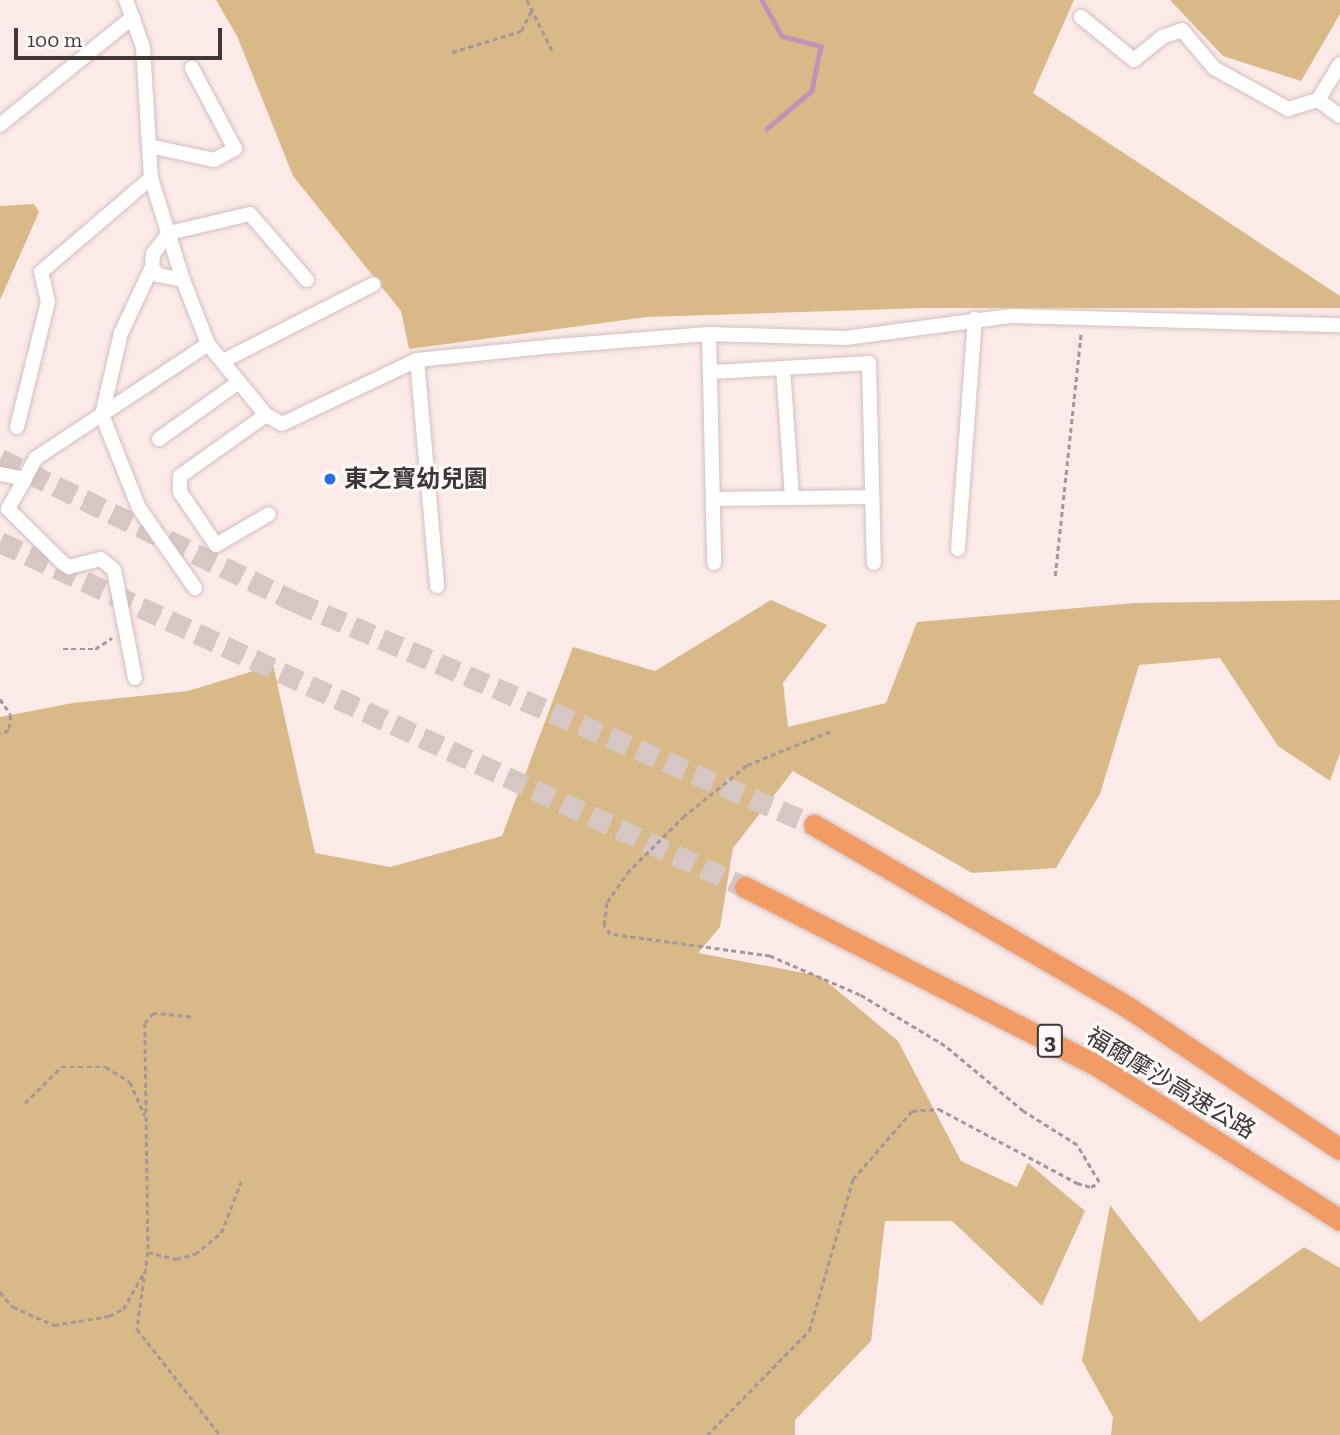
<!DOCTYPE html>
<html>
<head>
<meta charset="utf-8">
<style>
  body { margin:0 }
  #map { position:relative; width:1340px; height:1435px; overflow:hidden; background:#fceae8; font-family:"Zilla Slab","Noto Sans TC",serif }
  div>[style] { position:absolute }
  .forest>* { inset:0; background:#d9b988 }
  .stream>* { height:4.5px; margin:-2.25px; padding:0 2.25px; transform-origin:2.25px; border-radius:2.25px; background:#c293b7 }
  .highway-tunnel>* { height:21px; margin-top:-10.5px; transform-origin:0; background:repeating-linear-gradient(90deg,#d6c6c4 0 21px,transparent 0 31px) }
  .path>* { height:2.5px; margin-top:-1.25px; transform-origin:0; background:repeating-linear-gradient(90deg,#a49796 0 5px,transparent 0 8.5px) }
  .roads { filter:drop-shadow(0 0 2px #d1c0be) drop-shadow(0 0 2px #d1c0be) }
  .minor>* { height:14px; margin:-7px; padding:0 7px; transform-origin:7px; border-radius:7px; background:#fff }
  .highway>* { height:21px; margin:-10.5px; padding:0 10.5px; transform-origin:10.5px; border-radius:10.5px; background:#f39b65 }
  .dots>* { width:19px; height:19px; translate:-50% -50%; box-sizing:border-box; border:4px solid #fffbfb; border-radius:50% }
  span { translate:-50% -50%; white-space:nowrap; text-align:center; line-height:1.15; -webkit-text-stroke:6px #fffbfb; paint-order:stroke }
  .shield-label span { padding:2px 5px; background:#fffbfb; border:2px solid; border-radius:5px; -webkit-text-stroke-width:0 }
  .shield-label { font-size:23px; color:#3e3736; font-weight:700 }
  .poi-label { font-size:24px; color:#3e3736; font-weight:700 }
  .left { translate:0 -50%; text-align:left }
  .street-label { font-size:24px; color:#3e3736 }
  .scale { position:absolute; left:14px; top:28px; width:208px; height:32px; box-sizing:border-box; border:4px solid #3e3736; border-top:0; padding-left:9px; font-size:21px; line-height:24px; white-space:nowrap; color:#3e3736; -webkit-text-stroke:5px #fffbfb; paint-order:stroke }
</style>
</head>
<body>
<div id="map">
  <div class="forest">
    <i style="clip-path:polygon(216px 0,1074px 0,1033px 93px,1340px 296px,1340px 308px,923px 308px,647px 317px,409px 349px,401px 311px,293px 176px,237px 36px)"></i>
    <i style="clip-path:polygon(1170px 0,1340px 0,1340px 14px,1301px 81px,1223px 56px)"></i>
    <i style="clip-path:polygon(34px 204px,39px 212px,0 300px,0 206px)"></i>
    <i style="clip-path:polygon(771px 600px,827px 625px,783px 683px,788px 727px,886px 703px,917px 622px,1135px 603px,1340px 600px,1340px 753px,1330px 781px,1278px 746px,1220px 658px,1139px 665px,1100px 794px,1056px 868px,972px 873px,793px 771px,733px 848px,720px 927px,698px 953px,820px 976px,898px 1041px,961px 1161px,1017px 1187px,1028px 1163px,1085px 1211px,1042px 1306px,952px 1221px,885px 1221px,871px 1341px,795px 1420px,795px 1435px,0 1435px,0 717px,73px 703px,188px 691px,273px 665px,315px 853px,390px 867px,502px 836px,573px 647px,655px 671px)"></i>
    <i style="clip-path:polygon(1110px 1205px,1200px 1322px,1304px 1247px,1340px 1268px,1340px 1435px,1111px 1435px,1113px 1417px,1082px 1361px)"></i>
  </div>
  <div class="stream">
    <i style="left:762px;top:0;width:41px;rotate:60.9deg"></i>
    <i style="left:782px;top:36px;width:40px;rotate:14.4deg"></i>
    <i style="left:821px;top:46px;width:46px;rotate:101.3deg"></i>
    <i style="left:812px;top:91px;width:59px;rotate:139.8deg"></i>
  </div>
  <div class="highway-tunnel">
    <i style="left:0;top:459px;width:329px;rotate:25.8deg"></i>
    <i style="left:296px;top:602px;width:564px;rotate:23.29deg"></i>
    <i style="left:0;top:542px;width:821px;rotate:24.85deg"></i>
  </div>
  <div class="path">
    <i style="left:527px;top:0;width:58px;rotate:63.4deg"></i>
    <i style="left:452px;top:52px;width:72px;rotate:-16.9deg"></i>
    <i style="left:521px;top:31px;width:25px;rotate:-63deg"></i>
    <i style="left:1055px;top:576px;width:245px;rotate:-83.9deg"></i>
    <i style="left:63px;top:649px;width:32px"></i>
    <i style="left:95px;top:649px;width:20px;rotate:-33deg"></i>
    <i style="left:0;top:699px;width:19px;rotate:55deg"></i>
    <i style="left:11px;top:715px;width:16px;rotate:97deg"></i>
    <i style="left:9px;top:731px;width:9px;rotate:167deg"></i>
    <i style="left:191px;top:1017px;width:37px;rotate:-174deg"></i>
    <i style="left:154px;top:1013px;width:13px;rotate:132deg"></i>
    <i style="left:145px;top:1023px;width:229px;rotate:89.2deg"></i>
    <i style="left:148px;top:1252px;width:78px;rotate:98.1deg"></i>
    <i style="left:137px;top:1329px;width:135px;rotate:51.9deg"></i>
    <i style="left:25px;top:1103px;width:51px;rotate:-45deg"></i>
    <i style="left:61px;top:1067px;width:45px"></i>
    <i style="left:106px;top:1067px;width:28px;rotate:32deg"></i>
    <i style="left:130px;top:1082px;width:37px;rotate:66deg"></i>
    <i style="left:148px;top:1252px;width:29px;rotate:14deg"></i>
    <i style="left:176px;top:1259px;width:20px;rotate:-15deg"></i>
    <i style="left:195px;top:1254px;width:33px;rotate:-39deg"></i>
    <i style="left:221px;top:1233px;width:55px;rotate:-68.6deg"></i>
    <i style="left:0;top:1292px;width:20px;rotate:49deg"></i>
    <i style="left:13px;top:1307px;width:45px;rotate:23.7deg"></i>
    <i style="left:54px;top:1325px;width:56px;rotate:-9.3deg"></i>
    <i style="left:109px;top:1316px;width:16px;rotate:-27deg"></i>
    <i style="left:123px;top:1309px;width:39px;rotate:-60deg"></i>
    <i style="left:707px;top:1435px;width:146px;rotate:-45.6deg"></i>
    <i style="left:809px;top:1331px;width:158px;rotate:-73.9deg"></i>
    <i style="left:853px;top:1179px;width:90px;rotate:-49.1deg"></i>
    <i style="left:912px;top:1111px;width:27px;rotate:-4deg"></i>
    <i style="left:939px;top:1109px;width:157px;rotate:28.2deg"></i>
    <i style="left:1077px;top:1183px;width:15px;rotate:16deg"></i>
    <i style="left:1091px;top:1187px;width:9px;rotate:-32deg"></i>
    <i style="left:1099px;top:1182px;width:43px;rotate:-120.7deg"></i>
    <i style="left:1077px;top:1145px;width:64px;rotate:-147.8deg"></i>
    <i style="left:1023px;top:1111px;width:102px;rotate:-140.2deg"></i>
    <i style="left:945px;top:1046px;width:99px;rotate:-149deg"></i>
    <i style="left:860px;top:995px;width:98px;rotate:-156.6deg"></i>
    <i style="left:770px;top:956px;width:162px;rotate:-172.2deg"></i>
    <i style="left:610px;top:934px;width:11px;rotate:-124deg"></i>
    <i style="left:604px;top:925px;width:23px;rotate:-83deg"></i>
    <i style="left:607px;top:902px;width:35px;rotate:-55deg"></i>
    <i style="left:627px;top:873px;width:79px;rotate:-45deg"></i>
    <i style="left:683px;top:817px;width:82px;rotate:-39.1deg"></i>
    <i style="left:747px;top:765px;width:91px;rotate:-22deg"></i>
  </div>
  <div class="roads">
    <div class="minor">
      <i style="left:126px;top:0;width:50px;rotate:70.1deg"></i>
      <i style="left:143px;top:47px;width:131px;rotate:86.5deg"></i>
      <i style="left:151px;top:178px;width:107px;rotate:72.6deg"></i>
      <i style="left:183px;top:280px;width:69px;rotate:68.7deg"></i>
      <i style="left:208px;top:344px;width:92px;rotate:50.8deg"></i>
      <i style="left:266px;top:415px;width:18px;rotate:29deg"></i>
      <i style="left:282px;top:424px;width:149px;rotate:-25.4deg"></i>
      <i style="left:417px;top:360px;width:140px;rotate:-5.8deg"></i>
      <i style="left:556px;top:346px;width:153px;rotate:-4.5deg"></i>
      <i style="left:709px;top:334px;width:137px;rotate:1.7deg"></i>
      <i style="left:846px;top:338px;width:166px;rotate:-7.6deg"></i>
      <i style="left:1011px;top:316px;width:329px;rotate:1.6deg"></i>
      <i style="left:1081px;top:17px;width:68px;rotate:39.1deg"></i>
      <i style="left:1134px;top:60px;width:36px;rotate:-39deg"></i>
      <i style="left:1162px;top:37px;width:21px;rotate:-19deg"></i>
      <i style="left:1182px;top:30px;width:50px;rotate:49.9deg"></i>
      <i style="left:1214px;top:68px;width:85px;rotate:29deg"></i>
      <i style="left:1288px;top:109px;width:31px;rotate:-17deg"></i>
      <i style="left:1318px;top:100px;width:42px;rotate:-58.6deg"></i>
      <i style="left:1318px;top:100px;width:27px;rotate:36deg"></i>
      <i style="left:0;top:125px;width:171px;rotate:-39.1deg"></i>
      <i style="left:149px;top:146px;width:66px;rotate:12.2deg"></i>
      <i style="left:214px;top:160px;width:24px;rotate:-28deg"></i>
      <i style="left:235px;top:149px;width:92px;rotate:-118deg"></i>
      <i style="left:152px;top:267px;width:10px;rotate:53deg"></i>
      <i style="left:158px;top:275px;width:25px;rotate:11deg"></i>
      <i style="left:709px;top:334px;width:229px;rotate:88.7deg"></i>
      <i style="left:417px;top:360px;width:227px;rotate:84.9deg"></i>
      <i style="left:223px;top:361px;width:169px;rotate:-27deg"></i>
      <i style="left:783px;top:368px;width:129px;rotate:86deg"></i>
      <i style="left:710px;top:372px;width:159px;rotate:-3.2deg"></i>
      <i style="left:869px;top:363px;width:200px;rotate:88.6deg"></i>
      <i style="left:266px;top:415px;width:105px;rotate:144.7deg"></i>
      <i style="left:180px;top:476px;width:16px;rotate:90deg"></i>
      <i style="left:180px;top:492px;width:64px;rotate:55.8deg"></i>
      <i style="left:216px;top:545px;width:61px;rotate:-30.3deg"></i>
      <i style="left:17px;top:427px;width:129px;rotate:-76.1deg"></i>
      <i style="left:48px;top:302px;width:31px;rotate:-103deg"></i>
      <i style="left:41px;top:272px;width:145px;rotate:-40.5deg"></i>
      <i style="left:159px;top:439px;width:98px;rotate:-35.5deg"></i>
      <i style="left:0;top:474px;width:25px;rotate:11deg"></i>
      <i style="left:25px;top:479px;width:34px;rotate:120deg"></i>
      <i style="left:8px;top:509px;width:76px;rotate:44.5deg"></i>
      <i style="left:62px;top:562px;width:9px;rotate:36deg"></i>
      <i style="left:69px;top:567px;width:33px;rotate:-14deg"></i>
      <i style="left:101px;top:559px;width:17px;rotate:40deg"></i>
      <i style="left:114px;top:570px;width:110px;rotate:79deg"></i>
      <i style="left:21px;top:485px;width:31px;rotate:-61deg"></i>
      <i style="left:36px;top:458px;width:206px;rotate:-33.5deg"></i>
      <i style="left:713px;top:499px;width:159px;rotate:-0.7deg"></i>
      <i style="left:958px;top:549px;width:231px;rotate:-85.8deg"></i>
      <i style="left:195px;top:588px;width:98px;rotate:-125deg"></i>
      <i style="left:139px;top:508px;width:100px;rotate:-111.7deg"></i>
      <i style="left:102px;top:415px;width:84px;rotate:-77deg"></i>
      <i style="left:121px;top:333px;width:73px;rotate:-64.8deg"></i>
      <i style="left:152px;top:267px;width:13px;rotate:-86deg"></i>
      <i style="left:153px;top:254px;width:26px;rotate:-53deg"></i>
      <i style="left:169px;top:233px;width:83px;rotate:-13.2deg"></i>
      <i style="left:250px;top:214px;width:87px;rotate:49.2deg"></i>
    </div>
    <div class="highway">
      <i style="left:814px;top:825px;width:361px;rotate:30.1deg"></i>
      <i style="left:1126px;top:1006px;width:257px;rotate:33.8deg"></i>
      <i style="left:745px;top:887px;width:394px;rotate:26.9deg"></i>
      <i style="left:1096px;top:1065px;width:289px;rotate:32.4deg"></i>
    </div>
  </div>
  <div class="dots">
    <i style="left:330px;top:479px;background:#2274df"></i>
  </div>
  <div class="shield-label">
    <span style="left:1050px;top:1041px">3</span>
  </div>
  <div class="poi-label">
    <span class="left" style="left:344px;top:479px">東之寶幼兒園</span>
  </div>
  <div class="street-label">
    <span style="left:1171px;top:1083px;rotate:31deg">福爾摩沙高速公路</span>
  </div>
  <div class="scale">100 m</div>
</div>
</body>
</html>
